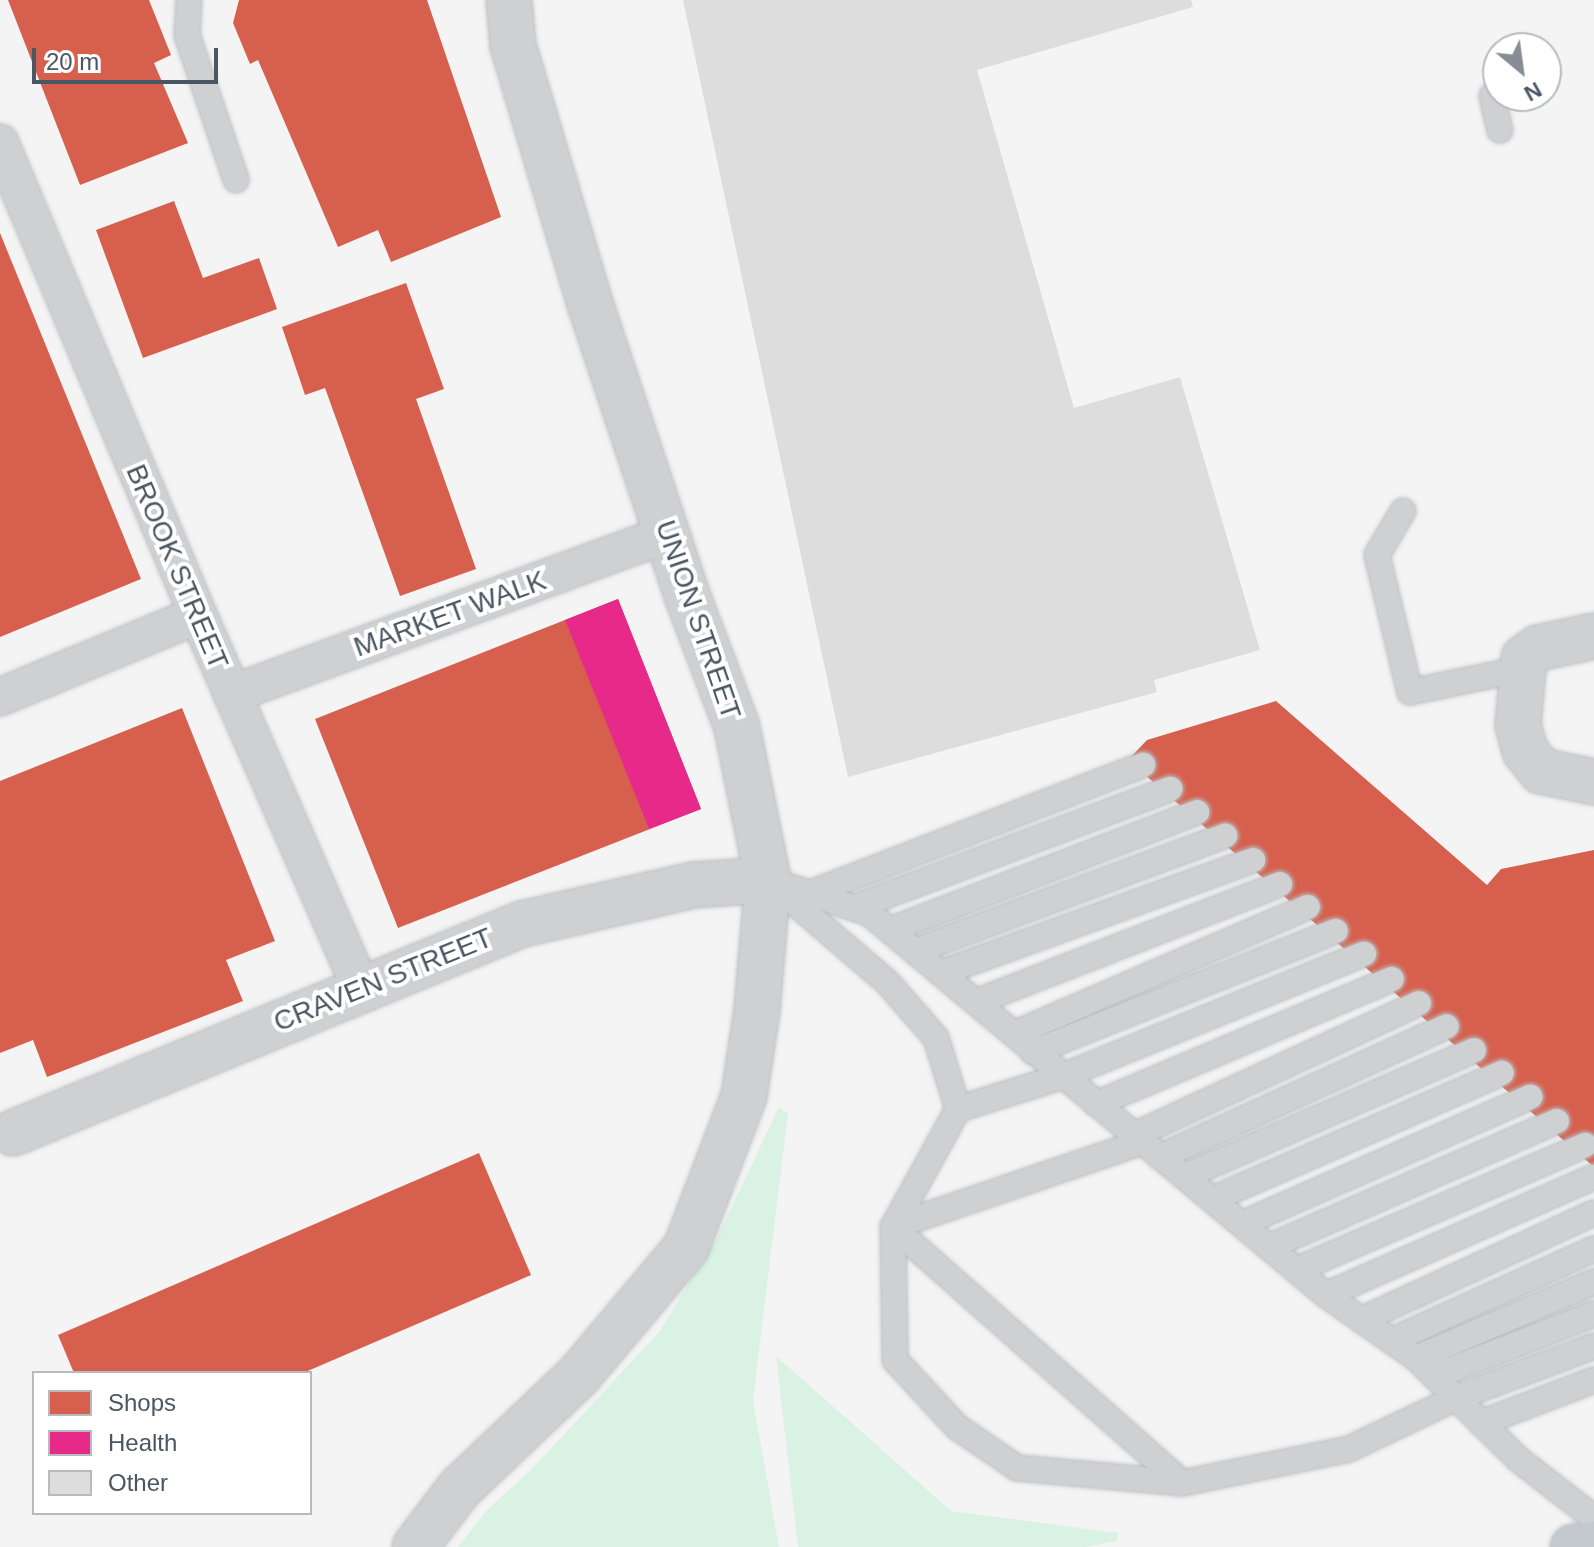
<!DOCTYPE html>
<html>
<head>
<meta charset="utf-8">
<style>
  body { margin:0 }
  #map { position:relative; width:1594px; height:1547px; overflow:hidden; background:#f4f4f4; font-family:Arial,sans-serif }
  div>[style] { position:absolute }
  .green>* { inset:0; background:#d9f2e3 }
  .shops>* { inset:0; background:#d6604d }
  .health>* { inset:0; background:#e7298a }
  .building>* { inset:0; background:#ddddde }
  .roads { filter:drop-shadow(0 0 2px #b9bec3) drop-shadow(0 0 2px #b9bec3) }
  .service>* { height:24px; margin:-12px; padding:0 12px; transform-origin:12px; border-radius:12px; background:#ced0d2 }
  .pedestrian>* { height:36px; margin:-18px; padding:0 18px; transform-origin:18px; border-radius:18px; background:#ced0d2 }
  .minor>* { height:44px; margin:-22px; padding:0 22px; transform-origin:22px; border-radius:22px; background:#ced0d2 }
  .trunk>* { height:44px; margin:-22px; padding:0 22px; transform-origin:22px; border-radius:22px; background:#c4c9cd }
  span { translate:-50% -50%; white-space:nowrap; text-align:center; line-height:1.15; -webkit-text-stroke:8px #fff; paint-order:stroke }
  .street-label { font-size:28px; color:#4a5661 }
  .legend { position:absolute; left:32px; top:1371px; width:280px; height:144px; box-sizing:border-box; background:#fff; border:2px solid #b7bbc0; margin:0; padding:10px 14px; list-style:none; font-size:24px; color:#4a5661 }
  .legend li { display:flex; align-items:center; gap:16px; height:40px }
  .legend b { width:40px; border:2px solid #b7bbc0 }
  .north { position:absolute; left:1482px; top:32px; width:80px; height:80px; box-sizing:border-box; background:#fff; border:2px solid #b7bbc0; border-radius:50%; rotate:151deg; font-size:22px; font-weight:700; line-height:32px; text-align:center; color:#4a5661 }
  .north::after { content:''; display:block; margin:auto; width:28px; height:36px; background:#868d94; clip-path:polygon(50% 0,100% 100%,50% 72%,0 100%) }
  .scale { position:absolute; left:32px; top:48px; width:186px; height:36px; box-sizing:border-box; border:4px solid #4a5661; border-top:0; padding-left:10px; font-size:24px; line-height:28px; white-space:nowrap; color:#4a5661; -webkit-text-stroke:6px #fff; paint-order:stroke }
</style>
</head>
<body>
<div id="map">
  <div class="green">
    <i style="clip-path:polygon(779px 1107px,788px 1113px,753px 1400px,779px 1547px,458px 1547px,487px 1510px,531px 1470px,659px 1332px,719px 1234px)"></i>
    <i style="clip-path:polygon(776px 1356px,951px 1511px,1118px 1533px,1117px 1541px,1086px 1547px,798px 1547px)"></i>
  </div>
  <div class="shops">
    <i style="clip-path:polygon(8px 0,149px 0,171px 55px,154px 63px,188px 143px,80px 185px)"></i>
    <i style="clip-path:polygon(239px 0,427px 0,501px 217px,391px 262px,378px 230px,338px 247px,258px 60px,250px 64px,233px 23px)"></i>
    <i style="clip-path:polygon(174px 201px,203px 278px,259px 258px,277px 309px,143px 358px,96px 230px)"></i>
    <i style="clip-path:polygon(0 233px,141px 579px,0 637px)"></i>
    <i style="clip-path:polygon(406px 283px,444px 389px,416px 399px,476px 569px,400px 596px,325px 388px,305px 395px,282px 327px)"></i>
    <i style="clip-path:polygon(618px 599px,701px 809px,398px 928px,315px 719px)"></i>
    <i style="clip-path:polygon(1276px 701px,1487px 885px,1501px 869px,1594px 850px,1594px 1167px,1128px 760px,1147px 740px)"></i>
    <i style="clip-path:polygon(182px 708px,275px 941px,226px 960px,243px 1001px,47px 1077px,33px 1040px,0 1053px,0 781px)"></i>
    <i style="clip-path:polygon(479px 1153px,531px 1275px,303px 1373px,74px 1373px,58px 1335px)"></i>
  </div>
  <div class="health">
    <i style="clip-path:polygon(618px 599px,701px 809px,649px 829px,565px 620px)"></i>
  </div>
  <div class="building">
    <i style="clip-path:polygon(683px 0,1191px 0,1193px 7px,977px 70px,1074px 408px,1180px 377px,1260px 650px,1154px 680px,1157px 692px,848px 777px)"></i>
  </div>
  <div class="roads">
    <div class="service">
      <i style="left:189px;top:0;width:35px;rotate:93deg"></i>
      <i style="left:187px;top:35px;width:153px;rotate:71.3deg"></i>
      <i style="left:1492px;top:96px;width:35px;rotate:77deg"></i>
      <i style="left:1403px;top:511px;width:51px;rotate:120.6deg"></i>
      <i style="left:1377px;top:555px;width:141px;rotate:76.5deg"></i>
      <i style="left:1410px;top:692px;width:114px;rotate:-11.6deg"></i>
      <i style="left:768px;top:880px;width:158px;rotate:40.6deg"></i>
      <i style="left:888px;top:983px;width:73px;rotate:48.9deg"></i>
      <i style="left:936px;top:1038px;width:74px;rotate:72.8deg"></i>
      <i style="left:958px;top:1109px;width:135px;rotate:118.8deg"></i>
      <i style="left:893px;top:1227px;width:386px;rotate:41.5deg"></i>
      <i style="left:1182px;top:1483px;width:170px;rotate:-11.5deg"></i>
      <i style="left:1349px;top:1449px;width:119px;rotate:-25.5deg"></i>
      <i style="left:1456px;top:1398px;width:147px;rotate:-20.6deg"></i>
      <i style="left:778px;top:883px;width:96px;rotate:18.2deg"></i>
      <i style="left:869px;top:913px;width:596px;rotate:39.89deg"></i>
      <i style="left:1326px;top:1295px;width:110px;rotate:35deg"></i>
      <i style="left:1416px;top:1358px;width:144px;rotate:44.7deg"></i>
      <i style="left:1518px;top:1459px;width:96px;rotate:37.8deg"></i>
      <i style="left:811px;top:893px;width:356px;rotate:-21.1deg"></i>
      <i style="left:853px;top:908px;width:339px;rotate:-20.6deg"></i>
      <i style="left:890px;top:930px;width:329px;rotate:-21deg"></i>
      <i style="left:915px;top:951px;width:331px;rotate:-20.4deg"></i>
      <i style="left:941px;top:973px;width:332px;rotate:-19.9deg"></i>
      <i style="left:976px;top:1002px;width:326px;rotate:-21.2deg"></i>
      <i style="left:1014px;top:1034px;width:320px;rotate:-23.4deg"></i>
      <i style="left:1033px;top:1052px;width:326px;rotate:-21.8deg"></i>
      <i style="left:1096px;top:1104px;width:321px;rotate:-22.9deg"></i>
      <i style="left:958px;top:1109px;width:110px;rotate:-17.4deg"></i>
      <i style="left:1063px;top:1076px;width:325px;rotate:-22.1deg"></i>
      <i style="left:1135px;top:1135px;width:313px;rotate:-24.9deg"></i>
      <i style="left:1142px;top:1142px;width:263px;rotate:161.2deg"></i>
      <i style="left:893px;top:1227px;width:133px;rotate:89.1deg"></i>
      <i style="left:895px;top:1360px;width:91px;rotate:47.2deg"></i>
      <i style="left:957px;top:1427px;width:73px;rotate:34.3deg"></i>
      <i style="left:1017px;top:1468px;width:166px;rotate:5.2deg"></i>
      <i style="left:1160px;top:1157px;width:315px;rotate:-24.5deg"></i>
      <i style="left:1186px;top:1176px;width:314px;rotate:-23.6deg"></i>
      <i style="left:1213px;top:1199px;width:315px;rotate:-23.6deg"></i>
      <i style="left:1244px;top:1223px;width:313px;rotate:-23.8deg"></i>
      <i style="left:1271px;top:1246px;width:312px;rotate:-23.6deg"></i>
      <i style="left:1296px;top:1270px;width:315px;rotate:-23.4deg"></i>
      <i style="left:1326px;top:1295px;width:293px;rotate:-23.8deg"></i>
      <i style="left:1361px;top:1320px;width:256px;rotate:-24.7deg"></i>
      <i style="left:1393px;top:1340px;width:221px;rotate:-24.4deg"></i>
      <i style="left:1416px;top:1358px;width:194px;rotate:-23.1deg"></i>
      <i style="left:1434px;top:1376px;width:172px;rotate:-21.2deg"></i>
      <i style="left:1481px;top:1423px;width:121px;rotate:-20.8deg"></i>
    </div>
    <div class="pedestrian">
      <i style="left:0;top:143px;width:512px;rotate:67.24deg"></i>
      <i style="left:198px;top:615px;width:407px;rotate:66.4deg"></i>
      <i style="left:232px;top:694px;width:463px;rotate:-20.2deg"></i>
      <i style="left:0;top:697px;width:214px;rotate:-22.5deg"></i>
    </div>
    <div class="minor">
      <i style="left:1594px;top:636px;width:57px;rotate:167.9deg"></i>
      <i style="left:1538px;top:648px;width:17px;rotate:144deg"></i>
      <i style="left:1524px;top:658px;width:67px;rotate:95.1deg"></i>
      <i style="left:1518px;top:725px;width:27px;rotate:75deg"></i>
      <i style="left:1525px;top:751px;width:26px;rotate:51deg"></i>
      <i style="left:1541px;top:771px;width:54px;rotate:11.7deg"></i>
      <i style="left:13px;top:1133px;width:550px;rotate:-22.32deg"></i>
      <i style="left:522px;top:924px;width:175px;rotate:-12.8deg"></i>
      <i style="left:693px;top:885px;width:75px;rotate:-3.8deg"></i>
      <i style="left:415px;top:1547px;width:73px;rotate:-52.8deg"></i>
      <i style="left:459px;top:1489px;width:166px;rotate:-43.5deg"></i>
      <i style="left:579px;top:1375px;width:166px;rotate:-49.9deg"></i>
      <i style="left:686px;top:1248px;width:163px;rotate:-69.1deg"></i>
      <i style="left:744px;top:1096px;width:87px;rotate:-81.4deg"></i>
      <i style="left:757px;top:1010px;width:130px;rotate:-85.2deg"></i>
      <i style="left:768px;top:880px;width:156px;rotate:-101.5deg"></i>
      <i style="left:737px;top:727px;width:138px;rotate:-110.8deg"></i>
      <i style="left:688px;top:598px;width:307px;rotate:-108.4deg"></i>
      <i style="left:591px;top:307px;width:272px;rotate:-106.6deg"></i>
      <i style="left:513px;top:46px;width:46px;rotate:-95deg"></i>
    </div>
    <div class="trunk">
      <i style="left:1573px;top:1547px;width:21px;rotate:-8deg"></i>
    </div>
  </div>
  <div class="street-label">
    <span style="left:177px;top:567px;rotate:67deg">BROOK STREET</span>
    <span style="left:450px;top:614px;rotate:-20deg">MARKET WALK</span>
    <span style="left:698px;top:620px;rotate:71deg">UNION STREET</span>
    <span style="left:383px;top:980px;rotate:-22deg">CRAVEN STREET</span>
  </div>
  <ul class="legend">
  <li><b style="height:22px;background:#d6604d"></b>Shops</li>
  <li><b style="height:22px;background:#e7298a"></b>Health</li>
  <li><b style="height:22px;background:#ddddde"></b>Other</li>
  </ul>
  <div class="north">N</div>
  <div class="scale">20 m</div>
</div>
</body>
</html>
